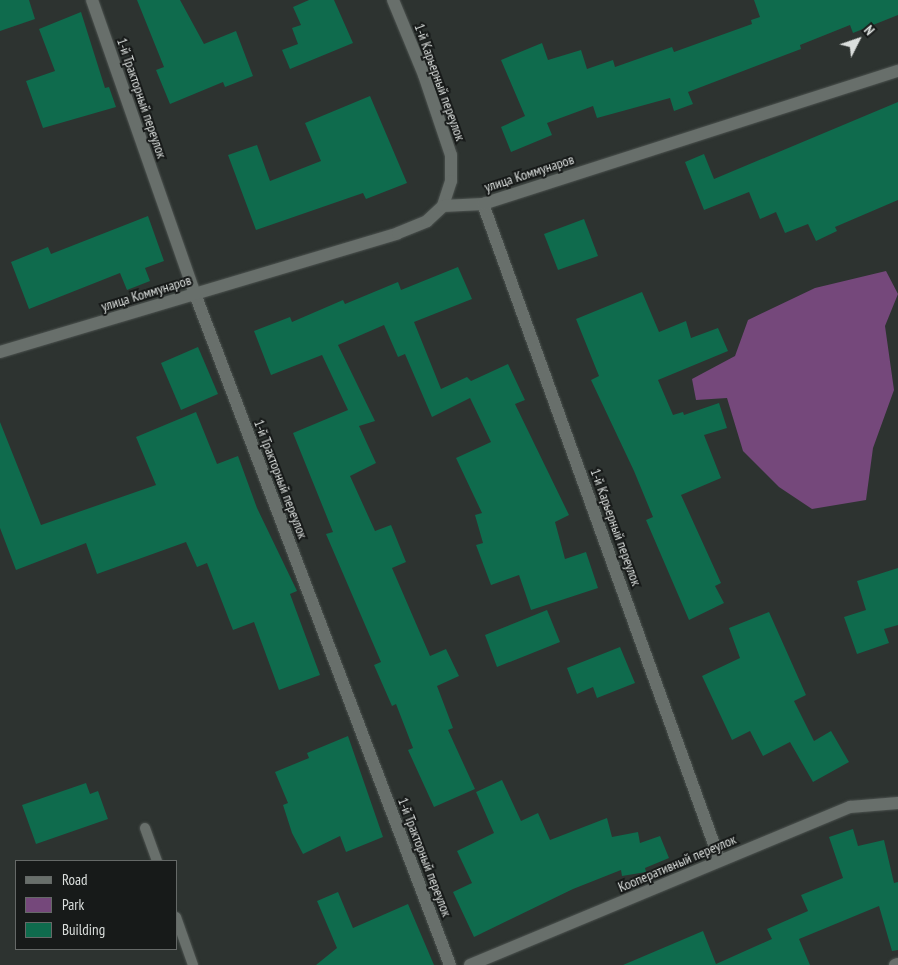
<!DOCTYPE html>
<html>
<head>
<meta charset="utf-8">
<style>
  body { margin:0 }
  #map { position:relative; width:898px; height:965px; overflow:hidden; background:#2d3330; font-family:"PT Sans Narrow",sans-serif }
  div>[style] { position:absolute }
  .green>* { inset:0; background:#75487b }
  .building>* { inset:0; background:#0f6b4d }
  .roads { filter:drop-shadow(0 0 1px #4c524f) drop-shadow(0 0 1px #4c524f) }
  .service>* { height:10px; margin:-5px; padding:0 5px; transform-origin:5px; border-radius:5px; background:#686f6b }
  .minor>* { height:12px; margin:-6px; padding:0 6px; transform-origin:6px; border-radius:6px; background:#686f6b }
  span { translate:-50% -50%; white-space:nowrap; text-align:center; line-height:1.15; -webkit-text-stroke:4px #171a19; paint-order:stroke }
  .street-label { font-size:14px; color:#dbdfdd }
  .legend { position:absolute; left:15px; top:860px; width:162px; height:90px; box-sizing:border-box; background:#171a19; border:1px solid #656967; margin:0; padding:6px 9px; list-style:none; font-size:15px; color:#dbdfdd }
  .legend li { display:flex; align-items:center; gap:10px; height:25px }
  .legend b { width:25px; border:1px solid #656967 }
  .north { position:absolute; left:833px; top:15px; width:50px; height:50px; -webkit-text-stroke:4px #171a19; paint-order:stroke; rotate:49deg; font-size:14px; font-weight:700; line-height:20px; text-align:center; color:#dbdfdd }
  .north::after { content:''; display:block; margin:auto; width:18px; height:22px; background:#dbdfdd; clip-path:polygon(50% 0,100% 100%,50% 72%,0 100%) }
</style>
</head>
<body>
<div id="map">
  <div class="green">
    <i style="clip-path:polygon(886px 271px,898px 294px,885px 326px,894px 390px,873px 448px,866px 500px,812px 509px,779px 487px,743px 451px,727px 398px,696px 400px,692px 379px,735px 356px,748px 320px,815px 288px)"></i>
  </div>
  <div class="building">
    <i style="clip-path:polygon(0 0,29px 0,35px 19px,0 31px)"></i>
    <i style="clip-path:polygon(137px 0,180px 0,204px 44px,236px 31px,253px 76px,225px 87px,223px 82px,170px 104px,156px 70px,164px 67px)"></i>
    <i style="clip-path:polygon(309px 0,334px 0,353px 43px,290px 69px,282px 50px,298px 44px,292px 28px,301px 25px,293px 7px)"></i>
    <i style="clip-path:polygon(754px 0,898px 0,898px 15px,853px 33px,850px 25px,800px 45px,801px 49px,688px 92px,693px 104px,674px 111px,670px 98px,597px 118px,593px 106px,547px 123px,552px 135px,511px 152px,501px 127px,525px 116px,501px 60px,542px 43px,548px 60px,581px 50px,587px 69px,613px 60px,615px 67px,672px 47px,674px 52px,752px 24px,751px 20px,760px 17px)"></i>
    <i style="clip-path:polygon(81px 12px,105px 88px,109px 87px,116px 107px,43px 128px,26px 81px,55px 71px,39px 29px)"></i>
    <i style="clip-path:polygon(370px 96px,407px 183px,366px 199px,363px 193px,256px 230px,228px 155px,257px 145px,270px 181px,321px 161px,305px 123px)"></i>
    <i style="clip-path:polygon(898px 102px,898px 200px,835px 227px,837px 231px,816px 241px,808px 224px,785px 233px,776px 212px,760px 219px,749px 192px,704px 210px,685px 162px,704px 154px,714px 179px)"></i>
    <i style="clip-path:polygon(148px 216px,164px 261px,145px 268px,150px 281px,127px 290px,120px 273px,29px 309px,11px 262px,48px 247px,51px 254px)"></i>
    <i style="clip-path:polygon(584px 219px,598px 256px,558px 270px,544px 234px)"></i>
    <i style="clip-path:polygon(458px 267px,472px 299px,414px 322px,441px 389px,467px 377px,471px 381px,508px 364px,525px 400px,515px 404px,569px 515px,555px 522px,565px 559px,586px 552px,598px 588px,531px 610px,519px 575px,491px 585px,476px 545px,483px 543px,475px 515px,482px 513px,456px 458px,491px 442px,470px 398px,432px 417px,405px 354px,398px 357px,384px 325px,338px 345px,375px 421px,359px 426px,376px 463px,350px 476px,375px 531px,391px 525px,406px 562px,392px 568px,430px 656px,446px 649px,459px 676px,437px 686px,453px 728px,448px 730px,475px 789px,434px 807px,408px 750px,413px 748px,396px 704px,392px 706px,374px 665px,381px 662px,326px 534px,333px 532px,293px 433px,348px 410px,322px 355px,271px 375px,254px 331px,290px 317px,292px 322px,343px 300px,345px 304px,398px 282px,401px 290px)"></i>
    <i style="clip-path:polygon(642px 292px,659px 332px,686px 321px,691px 338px,718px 328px,728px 351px,658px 380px,673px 415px,683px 412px,684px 415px,719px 403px,727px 428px,704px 435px,721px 478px,681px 495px,721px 583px,715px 586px,724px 603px,689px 620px,646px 520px,653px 517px,634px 471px,591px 380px,599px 376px,576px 319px)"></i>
    <i style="clip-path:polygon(198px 347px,218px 394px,181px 410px,161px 363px)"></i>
    <i style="clip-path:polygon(196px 412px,217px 464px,238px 456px,257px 508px,297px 591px,290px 594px,320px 675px,279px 690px,254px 622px,233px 630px,207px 563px,197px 567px,186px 542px,97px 574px,86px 543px,16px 570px,0 528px,0 422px,41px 525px,156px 485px,136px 437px)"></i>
    <i style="clip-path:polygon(898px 568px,898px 625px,884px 629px,889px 643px,857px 654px,844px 617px,866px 610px,857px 581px)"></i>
    <i style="clip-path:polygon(547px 610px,560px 642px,497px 667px,485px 635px)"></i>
    <i style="clip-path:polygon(769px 612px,806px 695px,794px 701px,814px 741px,831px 731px,849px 762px,813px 782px,790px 742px,763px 756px,750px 731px,732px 740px,702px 676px,740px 658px,729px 628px)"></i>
    <i style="clip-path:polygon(620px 647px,635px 683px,597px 698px,593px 687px,577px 694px,567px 668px)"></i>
    <i style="clip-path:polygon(348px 736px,383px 837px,346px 852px,340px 836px,303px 854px,292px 833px,283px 805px,288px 803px,275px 772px,309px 758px,307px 753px)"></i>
    <i style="clip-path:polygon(502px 780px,521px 821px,538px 813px,550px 840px,607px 818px,612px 837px,638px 832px,640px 843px,660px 836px,669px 858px,645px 868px,646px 872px,622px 876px,621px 870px,573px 889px,474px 937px,453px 892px,472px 883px,457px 851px,494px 833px,476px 792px)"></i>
    <i style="clip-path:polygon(86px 783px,90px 794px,98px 791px,108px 819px,36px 844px,22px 805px)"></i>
    <i style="clip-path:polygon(853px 829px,858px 846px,884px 840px,894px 883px,898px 882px,898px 950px,892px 951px,879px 906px,799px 939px,810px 965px,623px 965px,703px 931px,716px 964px,772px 939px,767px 929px,808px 911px,801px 895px,843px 878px,829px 837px)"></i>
    <i style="clip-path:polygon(338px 892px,353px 928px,408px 904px,434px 965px,316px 965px,337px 948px,317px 901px)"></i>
  </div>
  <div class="roads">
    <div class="service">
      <i style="left:145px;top:828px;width:35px;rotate:70deg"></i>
      <i style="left:176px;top:917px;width:51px;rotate:70.5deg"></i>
    </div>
    <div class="minor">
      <i style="left:92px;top:0;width:312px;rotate:70.7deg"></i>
      <i style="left:195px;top:294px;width:718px;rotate:69.19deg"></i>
      <i style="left:393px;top:0;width:81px;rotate:67.5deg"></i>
      <i style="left:424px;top:75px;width:84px;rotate:71.4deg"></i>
      <i style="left:451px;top:155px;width:26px;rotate:90deg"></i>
      <i style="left:451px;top:181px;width:26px;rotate:108deg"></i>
      <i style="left:483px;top:204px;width:698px;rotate:70.16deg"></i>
      <i style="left:0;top:352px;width:415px;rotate:-16.6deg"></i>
      <i style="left:398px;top:233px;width:31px;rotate:-22deg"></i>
      <i style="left:427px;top:221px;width:22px;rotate:-43deg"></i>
      <i style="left:443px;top:206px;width:40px;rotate:-2.9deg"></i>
      <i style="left:483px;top:204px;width:436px;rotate:-17.8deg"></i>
      <i style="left:470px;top:965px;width:412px;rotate:-22.6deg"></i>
      <i style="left:850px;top:807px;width:48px;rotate:-4.8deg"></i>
      <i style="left:895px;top:965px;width:3px;rotate:-18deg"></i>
    </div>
  </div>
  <div class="street-label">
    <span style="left:440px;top:82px;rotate:70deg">1-й Карьерный переулок</span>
    <span style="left:142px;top:98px;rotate:71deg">1-й Тракторный переулок</span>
    <span style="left:529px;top:173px;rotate:-18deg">улица Коммунаров</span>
    <span style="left:146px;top:293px;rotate:-17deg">улица Коммунаров</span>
    <span style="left:281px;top:479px;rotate:69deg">1-й Тракторный переулок</span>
    <span style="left:616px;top:527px;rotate:70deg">1-й Карьерный переулок</span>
    <span style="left:425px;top:857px;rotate:69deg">1-й Тракторный переулок</span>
    <span style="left:677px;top:863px;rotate:-23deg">Кооперативный переулок</span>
  </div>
  <ul class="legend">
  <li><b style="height:6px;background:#686f6b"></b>Road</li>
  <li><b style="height:14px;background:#75487b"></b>Park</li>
  <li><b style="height:14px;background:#0f6b4d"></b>Building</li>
  </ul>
  <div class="north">N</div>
</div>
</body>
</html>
